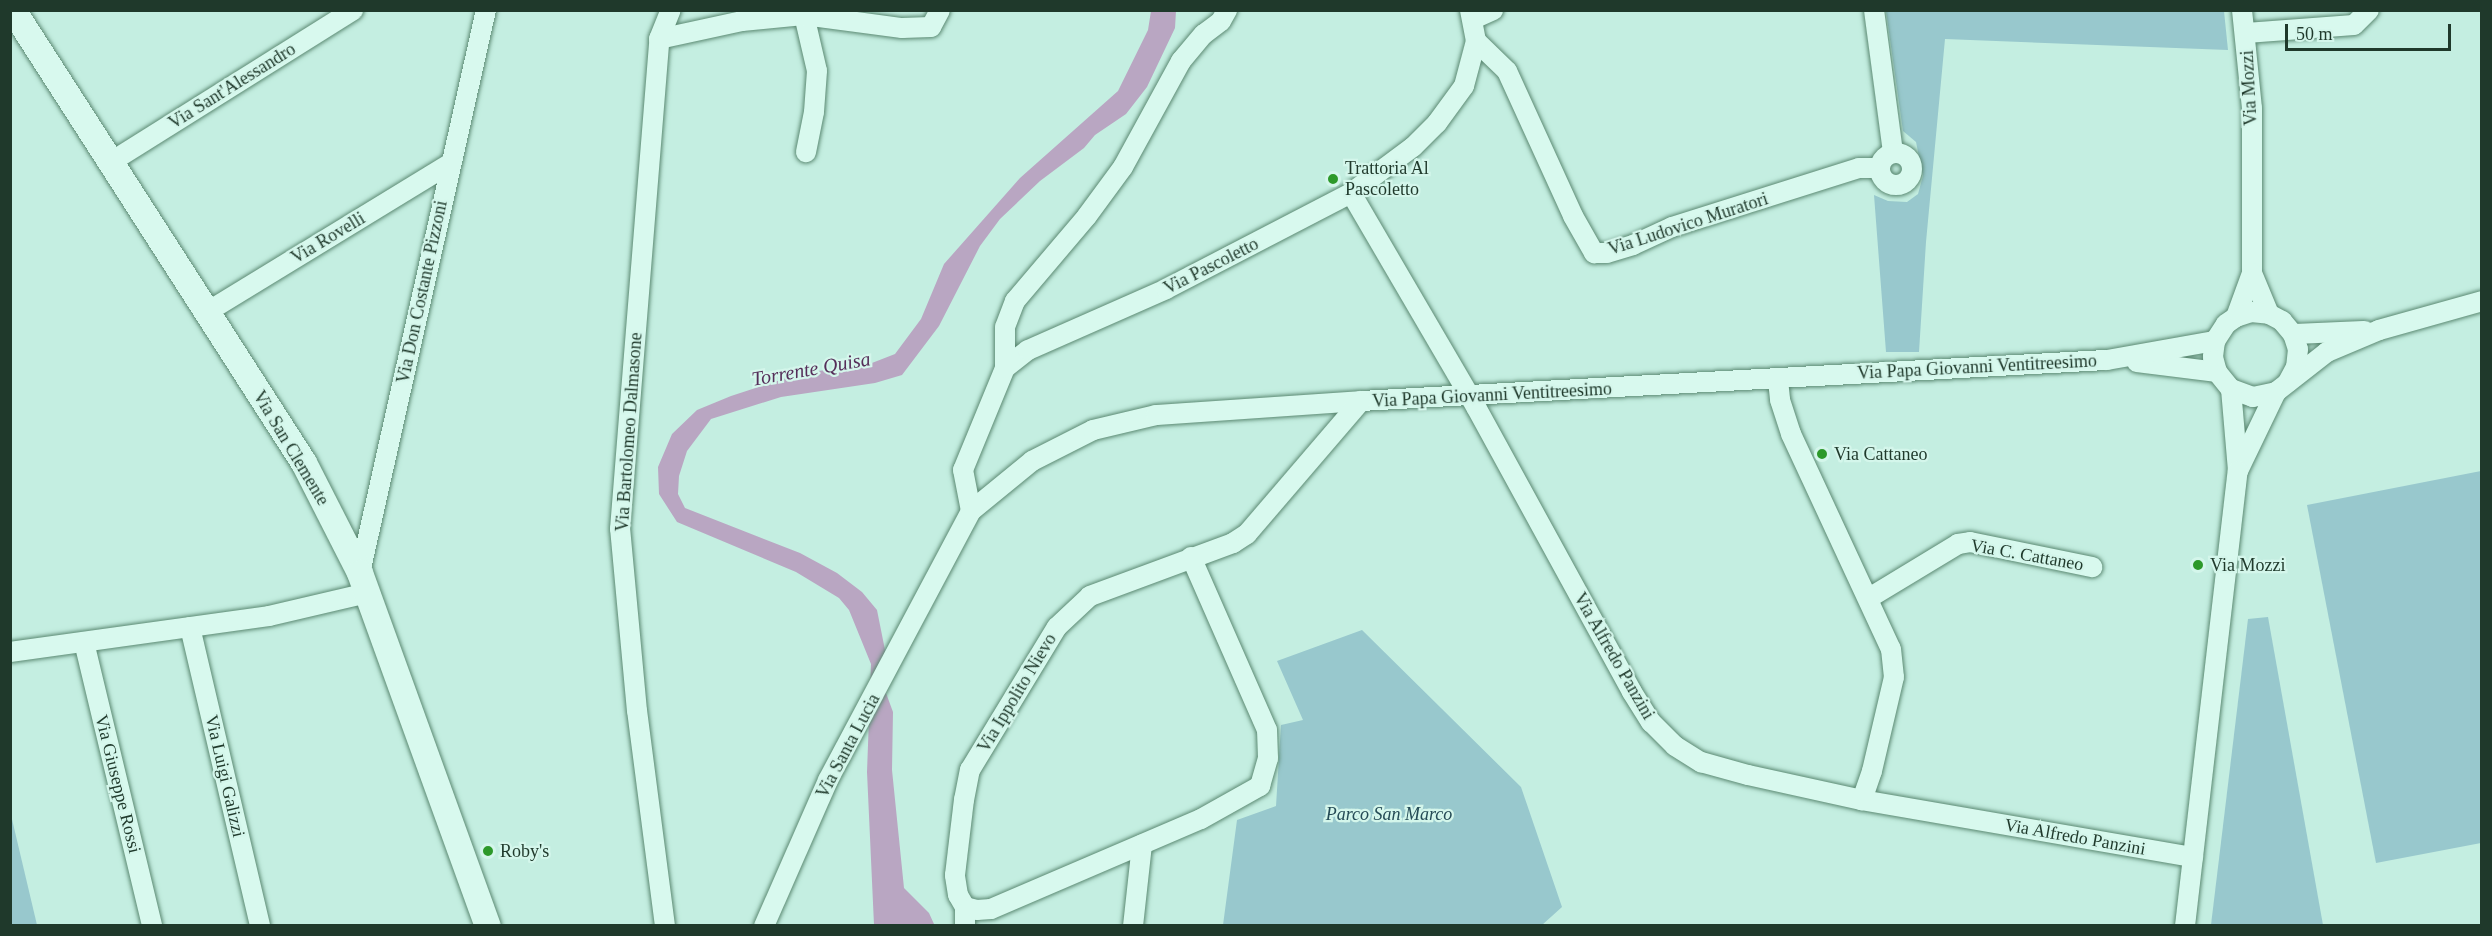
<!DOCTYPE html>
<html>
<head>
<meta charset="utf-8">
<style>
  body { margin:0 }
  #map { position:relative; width:2492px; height:936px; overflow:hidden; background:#c4eee1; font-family:Georgia,serif }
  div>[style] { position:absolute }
  .green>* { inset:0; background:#98c8cd }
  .water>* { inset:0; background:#b9a6c2 }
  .roads { filter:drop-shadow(0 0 2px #5b8972) drop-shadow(0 0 2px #5b8972) }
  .minor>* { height:20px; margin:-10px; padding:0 10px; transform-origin:10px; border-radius:10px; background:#d8f9ee }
  .minor>.ring { margin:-10px; padding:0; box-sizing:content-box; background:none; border:20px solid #d8f9ee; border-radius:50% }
  .tertiary>* { height:26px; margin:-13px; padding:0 13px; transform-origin:13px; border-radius:13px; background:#d8f9ee }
  .dots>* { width:16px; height:16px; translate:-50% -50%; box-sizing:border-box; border:3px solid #d4f6eb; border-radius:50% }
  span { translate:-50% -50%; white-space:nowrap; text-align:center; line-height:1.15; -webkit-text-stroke:4.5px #d4f6eb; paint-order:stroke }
  .street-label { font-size:18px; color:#1f392b }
  .poi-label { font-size:18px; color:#1f392b }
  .left { translate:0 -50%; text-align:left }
  .park-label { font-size:18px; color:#254b56; font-style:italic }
  .water-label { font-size:20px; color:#552e59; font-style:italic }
  .frame { position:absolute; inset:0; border:12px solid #1f392b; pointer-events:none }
  .scale { position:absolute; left:2285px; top:24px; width:166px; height:27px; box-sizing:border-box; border:3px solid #1f392b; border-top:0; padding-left:8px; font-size:18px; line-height:21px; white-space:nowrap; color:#1f392b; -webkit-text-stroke:4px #d4f6eb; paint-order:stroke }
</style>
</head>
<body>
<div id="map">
  <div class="green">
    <i style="clip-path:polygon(1886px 11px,2224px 11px,2228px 50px,1945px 39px,1926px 242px,1919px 352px,1886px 352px,1874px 195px,1888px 201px,1907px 202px,1918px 194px,1923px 176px,1916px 142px,1903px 131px)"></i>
    <i style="clip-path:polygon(2481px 471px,2481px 843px,2376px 863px,2307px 505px)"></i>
    <i style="clip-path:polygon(2268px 617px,2323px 925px,2211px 925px,2248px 619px)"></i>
    <i style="clip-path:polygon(1362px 630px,1521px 787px,1562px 907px,1542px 925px,1223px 925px,1237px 820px,1276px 806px,1281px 725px,1303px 720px,1277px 661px)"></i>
    <i style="clip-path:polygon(11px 815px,37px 925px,11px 925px)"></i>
  </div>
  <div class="water">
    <i style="clip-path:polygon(1151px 11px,1176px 11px,1175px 28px,1147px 87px,1126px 114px,1095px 135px,1084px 148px,1040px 181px,1000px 219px,980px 246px,939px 326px,902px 375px,875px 383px,781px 397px,711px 419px,687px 451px,679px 476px,678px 494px,685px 508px,800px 553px,837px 573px,862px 592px,877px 610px,885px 650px,886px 693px,893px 712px,892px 770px,904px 888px,929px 913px,934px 924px,874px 925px,867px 772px,871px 664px,849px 610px,839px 598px,796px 572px,677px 522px,659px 494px,658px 467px,672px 434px,697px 410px,731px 396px,802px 373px,850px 367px,854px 370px,895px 354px,921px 319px,944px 264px,1020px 178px,1118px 91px,1148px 30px)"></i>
  </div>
  <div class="roads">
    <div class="minor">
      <i style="left:1874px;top:10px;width:143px;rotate:82.4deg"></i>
      <i style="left:2242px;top:10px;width:99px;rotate:84.2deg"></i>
      <i style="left:2252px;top:108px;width:165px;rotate:90deg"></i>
      <i style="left:804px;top:15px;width:57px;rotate:76.9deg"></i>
      <i style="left:817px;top:71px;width:41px;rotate:94.2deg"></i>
      <i style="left:814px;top:112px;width:41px;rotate:101.3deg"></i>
      <i style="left:1473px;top:19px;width:22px;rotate:-24deg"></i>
      <i style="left:2246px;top:33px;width:108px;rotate:-4.2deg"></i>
      <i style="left:2354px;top:25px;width:21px;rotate:-45deg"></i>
      <i style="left:659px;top:39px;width:85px;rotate:-12.2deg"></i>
      <i style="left:742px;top:21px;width:62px;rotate:-5.5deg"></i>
      <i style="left:804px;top:15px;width:99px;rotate:7.6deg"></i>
      <i style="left:902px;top:28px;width:29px;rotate:-2deg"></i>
      <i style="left:931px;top:27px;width:19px;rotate:-62deg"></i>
      <i style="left:1476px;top:41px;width:43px;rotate:44.1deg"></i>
      <i style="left:1507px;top:71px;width:159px;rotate:65.5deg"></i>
      <i style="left:1573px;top:216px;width:43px;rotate:60.4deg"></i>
      <i style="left:1594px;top:253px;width:13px"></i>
      <i style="left:1607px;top:253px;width:27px;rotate:-17deg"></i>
      <i style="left:1633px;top:245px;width:43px;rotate:-24.8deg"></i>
      <i style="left:1672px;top:227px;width:196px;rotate:-17.5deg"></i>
      <i style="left:1859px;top:168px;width:20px"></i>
      <i class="ring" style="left:1880px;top:153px;width:12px;height:12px"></i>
      <i style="left:111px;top:162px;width:286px;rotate:-32.1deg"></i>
      <i style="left:1351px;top:193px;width:248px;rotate:59.7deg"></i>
      <i style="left:1476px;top:407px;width:325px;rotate:61.3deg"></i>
      <i style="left:1632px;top:692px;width:36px;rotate:58deg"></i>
      <i style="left:1651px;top:722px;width:34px;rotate:45deg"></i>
      <i style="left:1675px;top:746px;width:31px;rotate:32deg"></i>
      <i style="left:1701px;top:762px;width:49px;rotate:15.5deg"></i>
      <i style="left:1748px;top:775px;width:117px;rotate:12.4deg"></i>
      <i style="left:1862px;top:800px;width:336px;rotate:9.8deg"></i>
      <i style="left:207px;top:312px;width:284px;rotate:-31.4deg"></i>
      <i style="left:2236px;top:317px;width:47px;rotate:-70deg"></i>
      <i style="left:2252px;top:273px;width:44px;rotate:67.5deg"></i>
      <i style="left:2293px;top:334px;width:72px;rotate:-2.4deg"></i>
      <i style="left:2137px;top:362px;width:81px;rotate:7.1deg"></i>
      <i style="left:2217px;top:372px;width:22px;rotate:51deg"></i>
      <i style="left:2231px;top:389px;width:23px;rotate:20deg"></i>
      <i style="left:2253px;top:397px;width:24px;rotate:-12deg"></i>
      <i style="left:2276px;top:392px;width:65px;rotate:-38.1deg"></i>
      <i style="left:2327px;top:352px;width:56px;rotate:-22.9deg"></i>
      <i style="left:2379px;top:330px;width:107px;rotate:-15.7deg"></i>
      <i style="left:1005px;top:368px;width:41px;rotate:-90deg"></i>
      <i style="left:1005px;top:327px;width:28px;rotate:-69deg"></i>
      <i style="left:1015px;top:301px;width:111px;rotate:-49.7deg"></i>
      <i style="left:1087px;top:216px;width:61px;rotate:-53.7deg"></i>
      <i style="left:1123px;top:167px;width:121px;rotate:-61.3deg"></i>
      <i style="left:1181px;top:61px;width:35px;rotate:-50deg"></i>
      <i style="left:1204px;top:34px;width:21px;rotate:-37deg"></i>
      <i style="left:1221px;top:21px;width:13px;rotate:-61deg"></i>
      <i style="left:2217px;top:372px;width:16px;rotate:-105deg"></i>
      <i style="left:2213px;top:357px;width:16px;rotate:-83deg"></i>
      <i style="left:2215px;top:341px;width:20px;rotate:-57deg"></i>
      <i style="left:2226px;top:324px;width:12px;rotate:-35deg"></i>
      <i style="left:2236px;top:317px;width:16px;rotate:-18deg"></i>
      <i style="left:2251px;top:312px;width:18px;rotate:6deg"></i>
      <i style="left:2269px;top:314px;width:15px;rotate:28deg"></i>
      <i style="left:2282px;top:321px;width:17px;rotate:50deg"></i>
      <i style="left:2293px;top:334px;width:16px;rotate:72deg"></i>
      <i style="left:2298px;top:349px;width:18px;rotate:96deg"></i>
      <i style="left:2296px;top:367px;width:17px;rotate:118deg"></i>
      <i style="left:1778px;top:380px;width:20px;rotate:84deg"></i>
      <i style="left:1780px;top:400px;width:36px;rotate:72deg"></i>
      <i style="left:1791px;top:434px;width:237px;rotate:65.1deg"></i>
      <i style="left:1891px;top:649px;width:28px;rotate:84deg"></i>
      <i style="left:1894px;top:677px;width:97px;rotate:103.2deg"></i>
      <i style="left:1872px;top:771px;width:31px;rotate:109deg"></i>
      <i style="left:2231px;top:389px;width:82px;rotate:85.1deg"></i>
      <i style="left:2238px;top:471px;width:88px;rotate:-64.3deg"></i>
      <i style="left:971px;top:511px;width:42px;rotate:-101deg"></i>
      <i style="left:963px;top:470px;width:110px;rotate:-67.6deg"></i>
      <i style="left:1005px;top:368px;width:29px;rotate:-38deg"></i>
      <i style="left:1028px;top:350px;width:151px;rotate:-23.8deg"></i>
      <i style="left:1166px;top:289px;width:208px;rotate:-27.4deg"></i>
      <i style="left:1351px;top:193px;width:77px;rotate:-36.6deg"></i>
      <i style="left:1413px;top:147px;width:34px;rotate:-45deg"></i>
      <i style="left:1437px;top:123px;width:46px;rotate:-53.9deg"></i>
      <i style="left:1464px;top:86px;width:47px;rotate:-75.1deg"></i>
      <i style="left:1476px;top:41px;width:32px;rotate:-101deg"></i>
      <i style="left:360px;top:573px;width:577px;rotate:-77.39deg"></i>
      <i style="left:1869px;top:598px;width:104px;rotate:-31.2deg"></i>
      <i style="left:1958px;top:544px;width:12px;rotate:-9deg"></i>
      <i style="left:1970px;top:542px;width:125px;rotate:11.6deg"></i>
      <i style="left:190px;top:627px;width:307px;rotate:76.8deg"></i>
      <i style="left:84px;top:642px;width:292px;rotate:76.5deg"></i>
      <i style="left:10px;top:652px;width:261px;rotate:-7.9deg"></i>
      <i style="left:269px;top:616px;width:101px;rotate:-13.2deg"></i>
      <i style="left:965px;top:907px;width:12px;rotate:14deg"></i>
      <i style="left:977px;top:910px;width:14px;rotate:-4deg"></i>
      <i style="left:991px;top:909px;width:228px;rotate:-23.2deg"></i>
      <i style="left:1201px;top:819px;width:68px;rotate:-29.2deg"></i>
      <i style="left:1260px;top:786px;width:29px;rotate:-74deg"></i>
      <i style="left:1268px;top:758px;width:28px;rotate:-92deg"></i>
      <i style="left:1267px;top:730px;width:189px;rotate:-113.7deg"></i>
      <i style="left:665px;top:926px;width:217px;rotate:-97.4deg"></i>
      <i style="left:637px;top:711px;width:183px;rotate:-95.3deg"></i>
      <i style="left:620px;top:529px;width:492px;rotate:-85.4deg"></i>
      <i style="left:659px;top:39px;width:31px;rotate:-68deg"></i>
      <i style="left:764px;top:926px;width:159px;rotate:-66.3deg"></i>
      <i style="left:828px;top:780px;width:305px;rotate:-62deg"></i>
      <i style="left:971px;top:511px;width:79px;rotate:-39.3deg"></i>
      <i style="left:1032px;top:461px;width:68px;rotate:-26.9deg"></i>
      <i style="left:1093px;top:430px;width:65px;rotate:-13.4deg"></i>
      <i style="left:1156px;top:415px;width:205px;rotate:-3.9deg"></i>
      <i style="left:1361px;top:401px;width:747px;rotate:-3.15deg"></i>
      <i style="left:2107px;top:360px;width:110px;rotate:-10deg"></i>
      <i style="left:965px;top:926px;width:19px;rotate:-90deg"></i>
      <i style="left:965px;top:907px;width:14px;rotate:-120deg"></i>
      <i style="left:958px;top:895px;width:20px;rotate:-99deg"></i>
      <i style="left:955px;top:875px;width:76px;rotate:-83.2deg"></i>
      <i style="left:964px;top:800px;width:31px;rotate:-79deg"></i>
      <i style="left:970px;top:770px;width:167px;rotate:-58.7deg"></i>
      <i style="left:1057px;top:627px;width:45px;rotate:-43.2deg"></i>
      <i style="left:1090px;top:596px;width:153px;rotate:-20.3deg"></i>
      <i style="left:1233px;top:543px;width:17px;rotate:-33deg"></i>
      <i style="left:1247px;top:534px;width:175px;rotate:-49.4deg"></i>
      <i style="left:1133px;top:926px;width:82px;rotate:-83.7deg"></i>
      <i style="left:2185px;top:926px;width:458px;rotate:-83.4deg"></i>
    </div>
    <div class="tertiary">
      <i style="left:13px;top:10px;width:538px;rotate:57.28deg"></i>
      <i style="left:304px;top:463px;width:123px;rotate:63deg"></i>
      <i style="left:360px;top:573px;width:375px;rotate:70.1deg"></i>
    </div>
  </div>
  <div class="dots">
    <i style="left:1333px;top:179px;background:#2d992a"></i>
    <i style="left:1822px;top:454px;background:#2d992a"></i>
    <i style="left:2198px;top:565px;background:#2d992a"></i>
    <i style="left:488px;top:851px;background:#2d992a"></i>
  </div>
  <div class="street-label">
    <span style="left:232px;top:86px;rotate:-32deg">Via Sant'Alessandro</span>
    <span style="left:2249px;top:88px;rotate:-93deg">Via Mozzi</span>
    <span style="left:1688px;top:224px;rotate:-18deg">Via Ludovico Muratori</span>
    <span style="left:328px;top:238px;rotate:-31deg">Via Rovelli</span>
    <span style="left:1211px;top:266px;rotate:-27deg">Via Pascoletto</span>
    <span style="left:422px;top:292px;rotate:-78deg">Via Don Costante Pizzoni</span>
    <span style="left:1977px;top:367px;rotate:-3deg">Via Papa Giovanni Ventitreesimo</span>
    <span style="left:1492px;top:395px;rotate:-3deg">Via Papa Giovanni Ventitreesimo</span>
    <span style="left:629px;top:432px;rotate:-86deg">Via Bartolomeo Dalmasone</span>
    <span style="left:291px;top:448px;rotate:59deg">Via San Clemente</span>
    <span style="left:2027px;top:555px;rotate:10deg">Via C. Cattaneo</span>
    <span style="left:1614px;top:656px;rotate:60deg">Via Alfredo Panzini</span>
    <span style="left:1017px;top:693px;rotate:-59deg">Via Ippolito Nievo</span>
    <span style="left:848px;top:746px;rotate:-62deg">Via Santa Lucia</span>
    <span style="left:225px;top:776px;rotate:77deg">Via Luigi Galizzi</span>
    <span style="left:118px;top:784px;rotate:76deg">Via Giuseppe Rossi</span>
    <span style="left:2075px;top:837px;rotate:10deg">Via Alfredo Panzini</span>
  </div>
  <div class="poi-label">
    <span class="left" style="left:1345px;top:179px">Trattoria Al<br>Pascoletto</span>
    <span class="left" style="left:1834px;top:454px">Via Cattaneo</span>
    <span class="left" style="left:2210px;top:565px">Via Mozzi</span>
    <span class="left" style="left:500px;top:851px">Roby's</span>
  </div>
  <div class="park-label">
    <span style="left:1389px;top:814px">Parco San Marco</span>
  </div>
  <div class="water-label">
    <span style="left:811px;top:369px;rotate:-10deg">Torrente Quisa</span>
  </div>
  <div class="frame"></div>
  <div class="scale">50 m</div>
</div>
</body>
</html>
